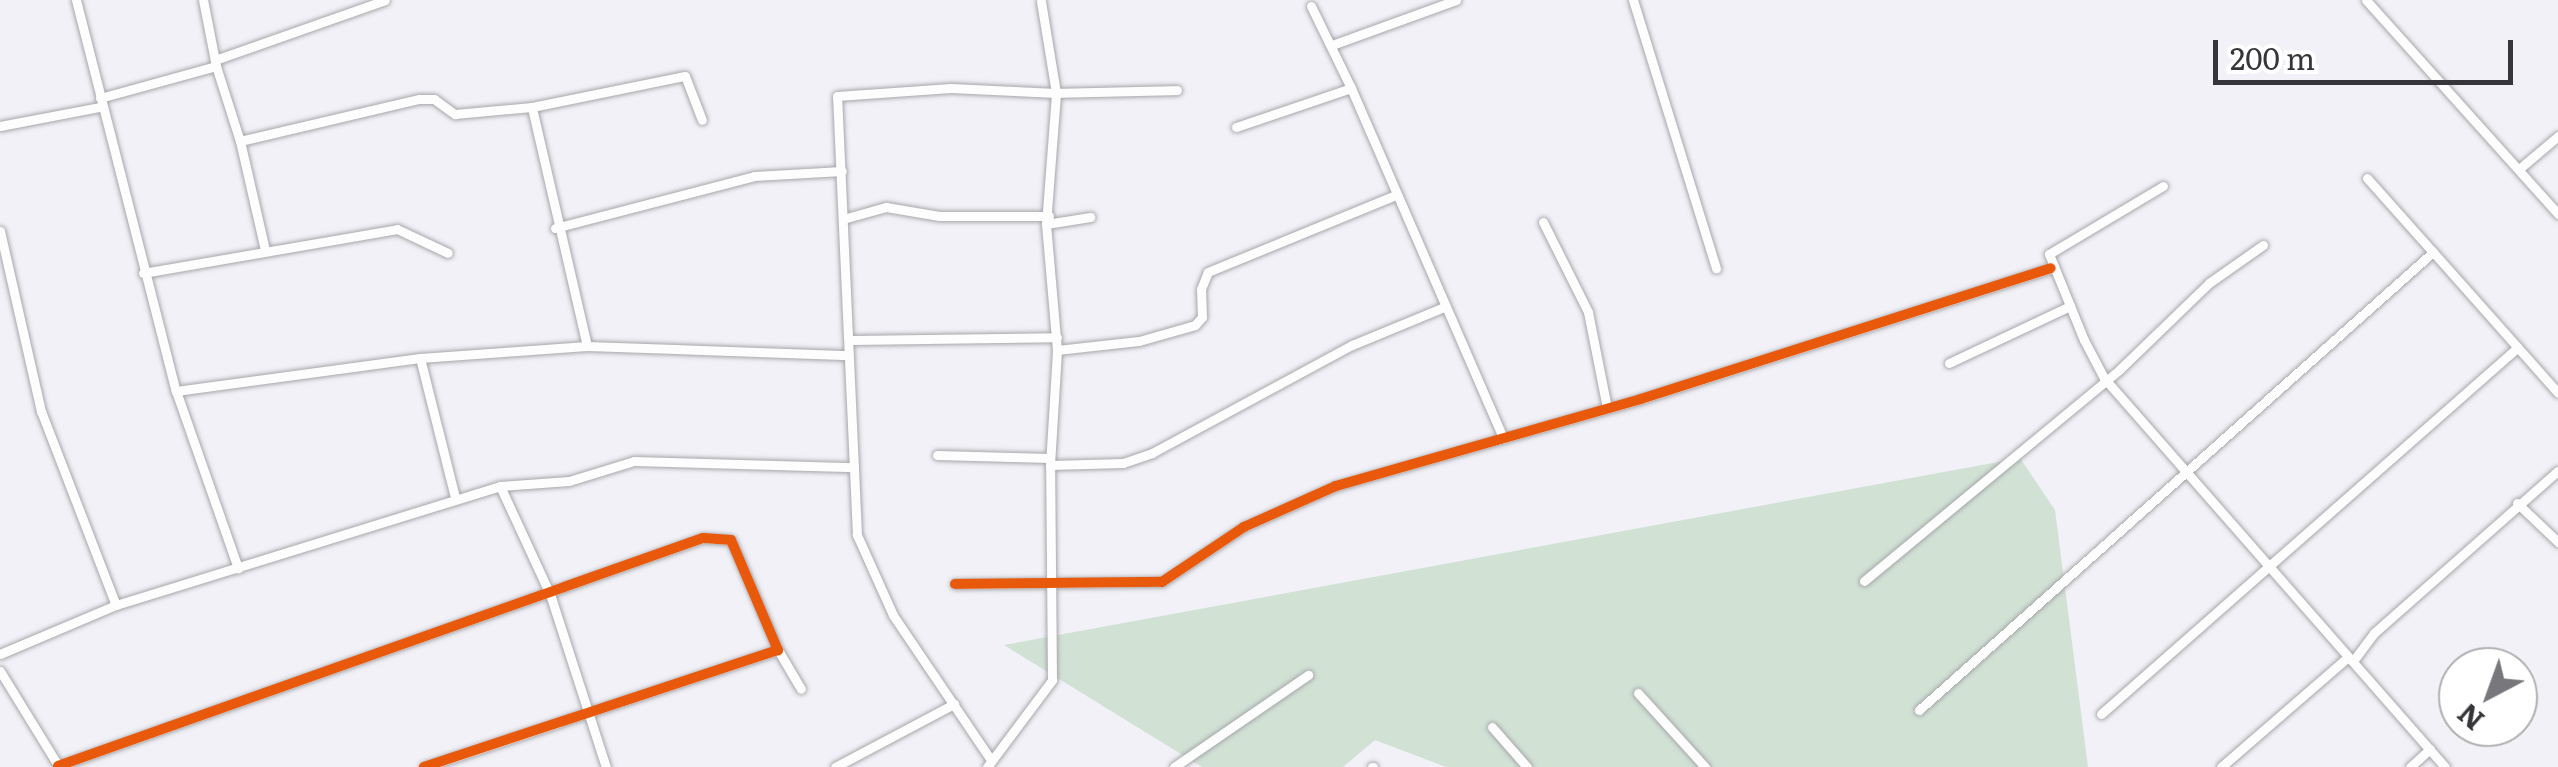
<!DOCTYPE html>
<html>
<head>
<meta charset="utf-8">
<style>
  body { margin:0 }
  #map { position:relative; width:2558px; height:767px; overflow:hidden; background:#f1f1f7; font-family:Literata,serif }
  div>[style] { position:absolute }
  .green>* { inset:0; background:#d1e2d5 }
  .roads { filter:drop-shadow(0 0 2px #a7a7ab) drop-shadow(0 0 2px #a7a7ab) }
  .street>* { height:9px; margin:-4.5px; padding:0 4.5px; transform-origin:4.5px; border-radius:4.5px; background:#fdfdfe }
  .cycleway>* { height:10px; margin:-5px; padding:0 5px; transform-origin:5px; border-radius:5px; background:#e8590c }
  span { translate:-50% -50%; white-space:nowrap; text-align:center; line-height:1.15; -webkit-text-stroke:8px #fff; paint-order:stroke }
  .north { position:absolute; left:2438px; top:647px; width:100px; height:100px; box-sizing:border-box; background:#fff; border:2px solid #afafb0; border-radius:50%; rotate:221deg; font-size:28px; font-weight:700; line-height:40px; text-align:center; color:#36363a }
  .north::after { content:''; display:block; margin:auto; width:35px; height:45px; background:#77777c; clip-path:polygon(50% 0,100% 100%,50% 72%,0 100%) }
  .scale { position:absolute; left:2213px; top:40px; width:300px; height:45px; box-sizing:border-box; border:5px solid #36363a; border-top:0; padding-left:12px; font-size:30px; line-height:35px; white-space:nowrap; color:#36363a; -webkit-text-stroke:8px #fff; paint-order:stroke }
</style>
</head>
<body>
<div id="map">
  <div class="green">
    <i style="clip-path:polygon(2020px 458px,2055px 510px,2088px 767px,1446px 767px,1375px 740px,1343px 767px,1202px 767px,1004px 645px)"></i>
  </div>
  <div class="roads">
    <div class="street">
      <i style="left:76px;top:0;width:404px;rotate:75.7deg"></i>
      <i style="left:176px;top:391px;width:188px;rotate:70.7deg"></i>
      <i style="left:1633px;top:0;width:281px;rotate:72.8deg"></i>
      <i style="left:2366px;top:0;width:288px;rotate:48.1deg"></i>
      <i style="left:1311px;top:6px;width:91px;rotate:64deg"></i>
      <i style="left:1332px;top:45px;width:132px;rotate:-19.9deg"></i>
      <i style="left:215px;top:60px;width:180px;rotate:-19.4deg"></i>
      <i style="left:216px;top:66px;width:79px;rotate:72.3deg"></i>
      <i style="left:240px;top:141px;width:184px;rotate:-13.2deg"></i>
      <i style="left:419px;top:99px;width:15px"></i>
      <i style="left:434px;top:99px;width:26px;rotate:36deg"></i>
      <i style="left:455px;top:114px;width:77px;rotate:-5.2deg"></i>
      <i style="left:100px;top:98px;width:120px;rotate:-15.4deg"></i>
      <i style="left:216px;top:66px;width:67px;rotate:-101.1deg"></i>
      <i style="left:0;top:126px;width:102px;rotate:-10.8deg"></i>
      <i style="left:1236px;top:127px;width:121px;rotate:-18.7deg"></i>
      <i style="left:1351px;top:88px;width:382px;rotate:66.5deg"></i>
      <i style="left:240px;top:141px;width:112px;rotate:77.1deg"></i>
      <i style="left:2519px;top:169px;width:51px;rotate:-40.2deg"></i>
      <i style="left:2367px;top:178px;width:99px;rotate:48.3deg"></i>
      <i style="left:2163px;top:186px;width:133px;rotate:149.2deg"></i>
      <i style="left:2049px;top:254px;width:93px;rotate:67.9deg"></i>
      <i style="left:2084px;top:340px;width:43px;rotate:62.2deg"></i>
      <i style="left:2104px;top:378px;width:517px;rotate:48.76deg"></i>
      <i style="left:843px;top:219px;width:45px;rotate:-15.6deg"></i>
      <i style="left:886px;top:207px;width:54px;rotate:9.6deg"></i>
      <i style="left:939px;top:216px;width:110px"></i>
      <i style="left:1543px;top:222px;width:101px;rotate:63.4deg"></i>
      <i style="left:1588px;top:312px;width:98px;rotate:78.8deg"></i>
      <i style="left:1046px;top:224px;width:131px;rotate:-85.6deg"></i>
      <i style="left:1056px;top:93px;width:121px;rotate:-1.4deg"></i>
      <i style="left:555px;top:228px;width:206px;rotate:-14.6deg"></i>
      <i style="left:754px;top:176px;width:88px;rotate:-3.3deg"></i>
      <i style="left:0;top:231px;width:185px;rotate:77.2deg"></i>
      <i style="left:41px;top:411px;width:208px;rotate:68.9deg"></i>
      <i style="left:143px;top:273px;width:258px;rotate:-9.8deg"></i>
      <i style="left:397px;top:229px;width:56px;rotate:25.2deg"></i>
      <i style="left:852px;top:340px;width:205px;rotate:-0.8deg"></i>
      <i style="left:587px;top:346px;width:245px;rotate:-103deg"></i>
      <i style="left:532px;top:107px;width:156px;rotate:-11.5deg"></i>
      <i style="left:685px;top:76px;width:47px;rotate:68.9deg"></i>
      <i style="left:1057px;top:350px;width:82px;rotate:-6.3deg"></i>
      <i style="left:1139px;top:341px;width:58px;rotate:-15.9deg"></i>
      <i style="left:1195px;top:325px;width:11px;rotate:-49deg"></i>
      <i style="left:1202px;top:317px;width:28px;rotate:-92deg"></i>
      <i style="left:1201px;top:289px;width:18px;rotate:-68deg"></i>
      <i style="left:1208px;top:272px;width:203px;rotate:-22.3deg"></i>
      <i style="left:420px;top:358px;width:143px;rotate:75.9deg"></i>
      <i style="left:1949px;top:363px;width:134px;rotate:-25.2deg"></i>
      <i style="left:176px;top:391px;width:246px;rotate:-7.7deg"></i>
      <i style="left:420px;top:358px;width:167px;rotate:-4.1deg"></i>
      <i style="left:587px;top:346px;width:262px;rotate:2deg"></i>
      <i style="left:937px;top:455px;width:113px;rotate:1.5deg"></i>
      <i style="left:1050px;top:465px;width:73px;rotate:-1.6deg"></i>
      <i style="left:1123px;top:463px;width:31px;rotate:-19deg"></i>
      <i style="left:1152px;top:453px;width:227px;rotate:-28.4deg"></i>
      <i style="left:1352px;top:345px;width:100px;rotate:-22.4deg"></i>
      <i style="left:500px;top:486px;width:69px;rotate:-4.1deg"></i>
      <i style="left:569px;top:481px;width:68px;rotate:-17.1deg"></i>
      <i style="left:634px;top:461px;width:220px;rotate:1.6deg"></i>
      <i style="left:2517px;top:503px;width:57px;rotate:43.6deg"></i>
      <i style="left:1864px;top:581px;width:332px;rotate:-39.6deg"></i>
      <i style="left:2120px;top:369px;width:124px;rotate:-44deg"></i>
      <i style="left:2209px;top:283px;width:66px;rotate:-35.1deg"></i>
      <i style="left:955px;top:584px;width:207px;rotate:-0.6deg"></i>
      <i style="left:1162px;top:582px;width:99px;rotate:-33.9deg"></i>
      <i style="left:1244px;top:527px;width:101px;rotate:-24deg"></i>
      <i style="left:1336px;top:486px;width:317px;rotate:-15.9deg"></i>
      <i style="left:1641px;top:399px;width:430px;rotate:-17.7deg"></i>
      <i style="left:778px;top:650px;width:45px;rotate:59.5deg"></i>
      <i style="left:0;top:654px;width:126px;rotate:-22.9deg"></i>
      <i style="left:116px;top:605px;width:402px;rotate:-17.2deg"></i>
      <i style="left:500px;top:486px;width:119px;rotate:65.2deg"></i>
      <i style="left:550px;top:594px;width:182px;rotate:72.1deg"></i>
      <i style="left:2353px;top:661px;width:35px;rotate:-53deg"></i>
      <i style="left:2374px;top:633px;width:245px;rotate:-41.4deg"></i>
      <i style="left:0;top:671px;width:113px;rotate:58.4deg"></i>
      <i style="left:1638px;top:693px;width:100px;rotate:47.8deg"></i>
      <i style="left:1919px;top:710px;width:688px;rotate:-41.7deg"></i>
      <i style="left:2433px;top:252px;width:188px;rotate:48.4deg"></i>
      <i style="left:2101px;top:714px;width:555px;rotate:-41.35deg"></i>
      <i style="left:1492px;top:727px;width:53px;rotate:48.8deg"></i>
      <i style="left:991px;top:760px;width:175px;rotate:-124.1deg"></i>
      <i style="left:893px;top:615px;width:88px;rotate:-114.2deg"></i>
      <i style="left:857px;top:535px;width:439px;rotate:-92.6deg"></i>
      <i style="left:837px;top:96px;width:114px;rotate:-4deg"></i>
      <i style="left:951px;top:88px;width:105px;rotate:2.7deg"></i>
      <i style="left:1056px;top:93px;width:93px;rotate:-99.3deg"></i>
      <i style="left:58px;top:766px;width:684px;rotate:-19.47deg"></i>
      <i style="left:703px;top:538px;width:28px;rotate:4deg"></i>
      <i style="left:731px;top:540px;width:120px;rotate:66.9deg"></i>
      <i style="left:778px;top:650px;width:373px;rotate:161.7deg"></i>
      <i style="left:835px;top:767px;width:135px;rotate:-27.9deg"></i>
      <i style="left:987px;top:767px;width:109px;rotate:-53.2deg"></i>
      <i style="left:1052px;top:680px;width:215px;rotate:-90.5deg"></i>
      <i style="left:1050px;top:465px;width:115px;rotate:-86.5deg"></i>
      <i style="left:1057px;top:350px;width:126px;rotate:-95deg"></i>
      <i style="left:1046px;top:224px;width:45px;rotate:-9deg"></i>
      <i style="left:1174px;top:767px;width:163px;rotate:-34.5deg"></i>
      <i style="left:1372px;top:767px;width:1px"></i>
      <i style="left:2221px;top:767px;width:168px;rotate:-40.9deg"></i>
      <i style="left:2410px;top:767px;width:27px;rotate:-42deg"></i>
    </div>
  </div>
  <div class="cycleway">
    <i style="left:955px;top:584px;width:207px;rotate:-0.6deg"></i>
    <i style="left:1162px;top:582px;width:99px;rotate:-33.9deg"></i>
    <i style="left:1244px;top:527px;width:101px;rotate:-24deg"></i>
    <i style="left:1336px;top:486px;width:317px;rotate:-15.9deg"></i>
    <i style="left:1641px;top:399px;width:430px;rotate:-17.7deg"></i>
    <i style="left:58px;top:766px;width:684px;rotate:-19.47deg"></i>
    <i style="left:703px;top:538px;width:28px;rotate:4deg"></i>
    <i style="left:731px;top:540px;width:120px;rotate:66.9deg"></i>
    <i style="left:778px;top:650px;width:373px;rotate:161.7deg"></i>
  </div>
  <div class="north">N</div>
  <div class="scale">200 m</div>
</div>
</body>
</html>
